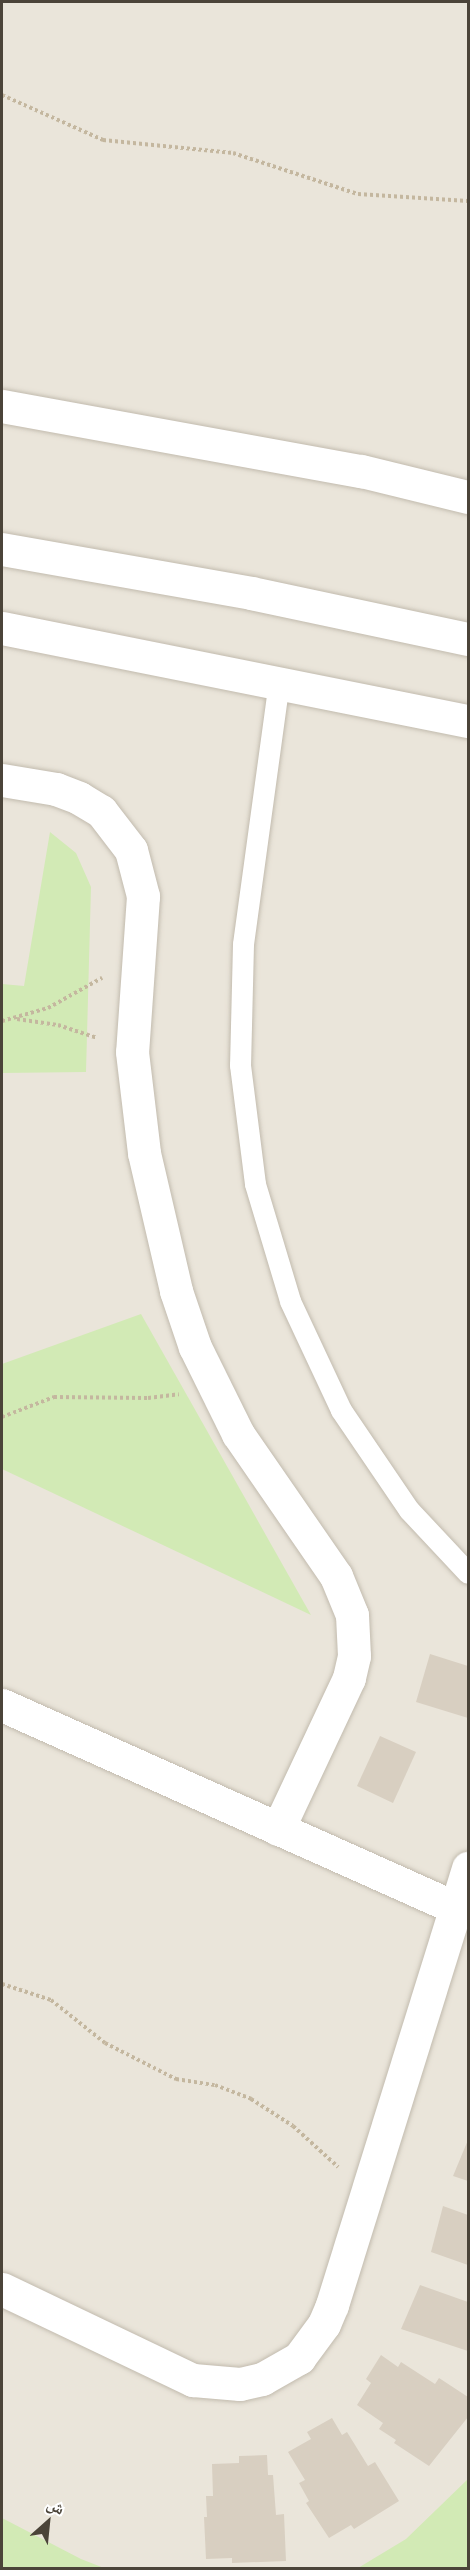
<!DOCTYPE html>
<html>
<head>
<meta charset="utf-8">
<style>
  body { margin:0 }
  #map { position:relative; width:470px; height:2570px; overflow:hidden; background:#f6f3ec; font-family:"Golos Text","Noto Naskh Arabic",sans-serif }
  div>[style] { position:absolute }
  .residential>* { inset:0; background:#eae5da }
  .green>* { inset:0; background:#d2eab5 }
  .building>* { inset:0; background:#d8cfc1 }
  .path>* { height:4px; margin-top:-2px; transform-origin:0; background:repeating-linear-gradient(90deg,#c4b79f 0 3px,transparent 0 6px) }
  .roads { filter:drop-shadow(0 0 2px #c2bbae) drop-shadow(0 0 2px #c2bbae) }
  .service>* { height:21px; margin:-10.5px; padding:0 10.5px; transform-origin:10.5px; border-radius:10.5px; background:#fff }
  .minor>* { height:33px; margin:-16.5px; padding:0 16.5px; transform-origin:16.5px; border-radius:16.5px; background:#fff }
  span { translate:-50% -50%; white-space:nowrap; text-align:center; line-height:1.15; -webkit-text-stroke:4.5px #fff; paint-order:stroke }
  .frame { position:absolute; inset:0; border:3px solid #4b4439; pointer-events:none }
  .north { position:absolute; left:18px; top:2492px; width:60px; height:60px; -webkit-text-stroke:4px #fff; paint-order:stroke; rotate:27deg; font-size:16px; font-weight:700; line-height:24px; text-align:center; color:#4b4439 }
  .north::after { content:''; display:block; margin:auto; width:21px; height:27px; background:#4b4439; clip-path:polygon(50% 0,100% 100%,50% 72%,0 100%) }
</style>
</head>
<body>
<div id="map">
  <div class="residential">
    <i style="clip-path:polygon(2px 2px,468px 2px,468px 2568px,2px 2568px)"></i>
  </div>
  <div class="green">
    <i style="clip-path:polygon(50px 832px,76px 853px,91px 887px,86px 1072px,2px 1073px,2px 984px,24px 986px)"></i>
    <i style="clip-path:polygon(141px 1314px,311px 1615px,2px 1469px,2px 1364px)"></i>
    <i style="clip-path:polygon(468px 2479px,468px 2568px,358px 2568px,406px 2539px)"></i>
    <i style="clip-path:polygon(2px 2518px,81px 2559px,104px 2568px,2px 2568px)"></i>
  </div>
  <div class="building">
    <i style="clip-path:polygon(430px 1654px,468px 1666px,468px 1718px,416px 1702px)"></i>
    <i style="clip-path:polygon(380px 1736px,416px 1752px,393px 1803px,357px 1786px)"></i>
    <i style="clip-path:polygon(468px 2140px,468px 2181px,453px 2176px)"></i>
    <i style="clip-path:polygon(443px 2206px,468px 2215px,468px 2265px,431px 2252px)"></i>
    <i style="clip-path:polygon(420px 2285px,468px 2302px,468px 2351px,401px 2329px)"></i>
    <i style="clip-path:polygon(381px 2355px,398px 2367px,401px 2362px,435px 2384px,439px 2378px,468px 2397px,468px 2417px,429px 2466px,394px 2443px,396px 2440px,379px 2429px,383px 2423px,357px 2405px,371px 2383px,366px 2379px)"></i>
    <i style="clip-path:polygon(332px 2418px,342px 2435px,347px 2432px,368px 2466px,375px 2462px,399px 2501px,354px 2529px,351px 2525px,329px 2538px,306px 2503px,309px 2501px,299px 2483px,305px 2480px,288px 2452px,311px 2439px,307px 2432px)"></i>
    <i style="clip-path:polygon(267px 2455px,268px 2475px,273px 2475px,276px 2515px,284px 2514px,286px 2561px,232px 2563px,232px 2558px,206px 2559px,204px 2517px,207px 2517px,206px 2496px,213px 2496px,212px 2464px,239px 2463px,239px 2456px)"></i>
  </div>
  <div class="path">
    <i style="left:2px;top:95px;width:111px;rotate:24deg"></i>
    <i style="left:103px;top:140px;width:131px;rotate:5.7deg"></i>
    <i style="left:233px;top:153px;width:132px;rotate:18.2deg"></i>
    <i style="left:358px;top:194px;width:110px;rotate:3.6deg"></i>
    <i style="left:17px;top:1019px;width:41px;rotate:8.3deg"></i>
    <i style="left:58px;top:1025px;width:41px;rotate:18.4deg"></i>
    <i style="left:2px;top:1021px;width:48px;rotate:-15.8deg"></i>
    <i style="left:48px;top:1008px;width:62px;rotate:-29.1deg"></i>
    <i style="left:2px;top:1417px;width:56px;rotate:-21deg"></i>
    <i style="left:54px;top:1397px;width:94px;rotate:0.6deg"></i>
    <i style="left:148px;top:1398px;width:31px;rotate:-7deg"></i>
    <i style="left:2px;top:1984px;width:52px;rotate:18.1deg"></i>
    <i style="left:51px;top:2000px;width:69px;rotate:38.5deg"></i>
    <i style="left:105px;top:2043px;width:80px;rotate:26.9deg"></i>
    <i style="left:176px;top:2079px;width:39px;rotate:9deg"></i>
    <i style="left:215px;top:2085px;width:39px;rotate:21deg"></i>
    <i style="left:251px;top:2099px;width:50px;rotate:32.7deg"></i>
    <i style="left:293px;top:2126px;width:61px;rotate:42.3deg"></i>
  </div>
  <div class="roads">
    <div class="service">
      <i style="left:279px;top:681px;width:265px;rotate:97.8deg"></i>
      <i style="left:243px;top:944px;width:121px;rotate:91.4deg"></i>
      <i style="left:240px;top:1065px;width:120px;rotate:82.8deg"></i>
      <i style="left:255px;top:1184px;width:122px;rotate:73.3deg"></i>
      <i style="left:290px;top:1301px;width:120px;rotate:64.9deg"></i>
      <i style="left:341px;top:1410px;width:121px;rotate:55.8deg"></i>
      <i style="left:409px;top:1510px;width:86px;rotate:46.9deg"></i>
    </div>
    <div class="minor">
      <i style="left:2px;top:406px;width:365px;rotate:10.3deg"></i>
      <i style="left:361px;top:471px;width:110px;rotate:13.7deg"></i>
      <i style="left:2px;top:549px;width:253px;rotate:10deg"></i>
      <i style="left:251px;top:593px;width:222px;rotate:12deg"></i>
      <i style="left:2px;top:628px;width:475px;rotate:11.3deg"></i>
      <i style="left:2px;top:780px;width:55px;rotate:9.5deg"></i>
      <i style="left:56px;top:789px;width:25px;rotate:21deg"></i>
      <i style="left:79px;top:798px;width:26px;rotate:31deg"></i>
      <i style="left:101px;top:811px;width:49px;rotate:52.4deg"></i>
      <i style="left:131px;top:850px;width:48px;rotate:75.4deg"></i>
      <i style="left:143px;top:896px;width:156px;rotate:94deg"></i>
      <i style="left:132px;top:1052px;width:102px;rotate:83.2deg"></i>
      <i style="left:144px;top:1153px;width:142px;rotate:76.9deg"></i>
      <i style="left:176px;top:1291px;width:59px;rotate:71.3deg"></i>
      <i style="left:195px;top:1347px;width:97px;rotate:63.7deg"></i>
      <i style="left:238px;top:1434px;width:173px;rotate:55.4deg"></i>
      <i style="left:336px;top:1576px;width:42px;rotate:67.7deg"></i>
      <i style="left:352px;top:1615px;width:41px;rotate:87.2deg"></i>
      <i style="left:354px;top:1656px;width:23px;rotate:103deg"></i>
      <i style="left:349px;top:1678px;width:167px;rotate:115.2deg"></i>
      <i style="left:2px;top:1705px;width:496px;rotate:24.1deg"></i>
      <i style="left:2px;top:2289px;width:212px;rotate:25.5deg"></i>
      <i style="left:193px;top:2380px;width:47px;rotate:4.9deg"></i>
      <i style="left:240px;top:2384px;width:23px;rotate:-13deg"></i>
      <i style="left:262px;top:2379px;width:43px;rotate:-29.6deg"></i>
      <i style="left:299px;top:2358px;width:42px;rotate:-53.7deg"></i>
      <i style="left:324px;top:2324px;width:21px;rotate:-67deg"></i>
      <i style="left:332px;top:2305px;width:458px;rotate:-72.7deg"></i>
    </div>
  </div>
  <div class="frame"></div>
  <div class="north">ش</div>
</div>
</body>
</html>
